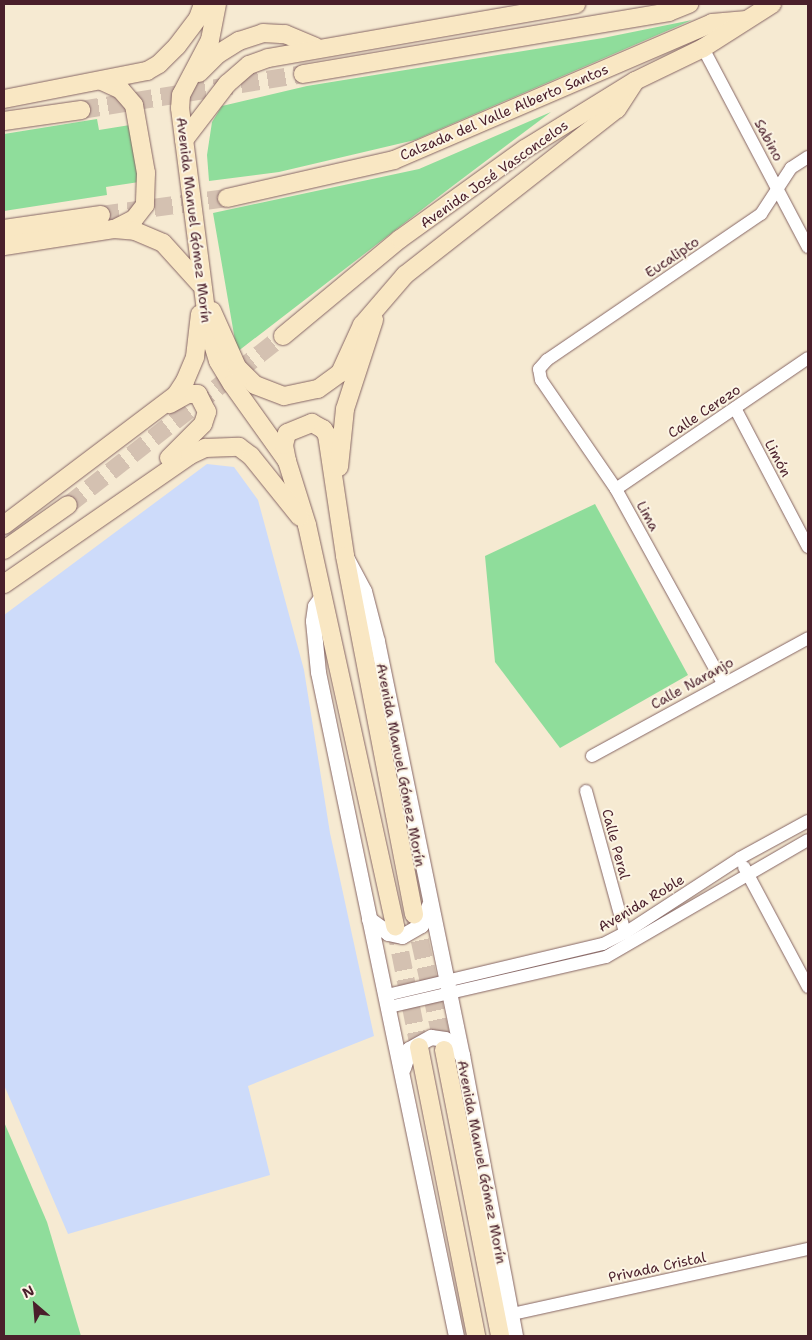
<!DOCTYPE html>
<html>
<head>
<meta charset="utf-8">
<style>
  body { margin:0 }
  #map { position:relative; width:812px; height:1340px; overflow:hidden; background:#f6ead2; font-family:"Shantell Sans",sans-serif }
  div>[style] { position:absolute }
  .built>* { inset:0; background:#cddbfa }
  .green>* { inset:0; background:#8fdd9b }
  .secondary-tunnel>* { height:18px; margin-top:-9px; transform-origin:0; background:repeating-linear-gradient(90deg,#d4c1b1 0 18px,transparent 0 27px) }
  .roads { filter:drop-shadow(0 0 1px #866665) drop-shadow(0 0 1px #866665) }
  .minor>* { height:12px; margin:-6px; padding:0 6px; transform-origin:6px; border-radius:6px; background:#fff }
  .tertiary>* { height:15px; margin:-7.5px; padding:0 7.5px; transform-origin:7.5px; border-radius:7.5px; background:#fff }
  .secondary>* { height:18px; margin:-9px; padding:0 9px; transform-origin:9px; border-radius:9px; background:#f9e7c3 }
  span { translate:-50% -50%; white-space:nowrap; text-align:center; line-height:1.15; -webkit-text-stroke:4px #fcf5e5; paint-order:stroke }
  .street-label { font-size:14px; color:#4a1f2b }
  .frame { position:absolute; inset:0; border:5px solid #4a1f2b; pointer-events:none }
  .north { position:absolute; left:10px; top:1280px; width:50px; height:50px; -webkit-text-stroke:4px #fcf5e5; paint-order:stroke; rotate:333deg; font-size:14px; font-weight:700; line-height:20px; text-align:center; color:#4a1f2b }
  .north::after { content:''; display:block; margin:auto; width:18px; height:22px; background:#4a1f2b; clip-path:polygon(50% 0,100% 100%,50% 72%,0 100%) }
</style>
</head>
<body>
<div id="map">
  <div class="built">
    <i style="clip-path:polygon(207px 464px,234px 467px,258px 500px,304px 670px,330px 833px,374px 1036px,248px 1086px,270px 1175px,68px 1234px,4px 1085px,4px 615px)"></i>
  </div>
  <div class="green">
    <i style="clip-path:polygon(692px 20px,415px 140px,279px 172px,209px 181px,207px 155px,212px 122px,222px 106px,307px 86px,603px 38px)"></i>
    <i style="clip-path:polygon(551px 112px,450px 188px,237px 352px,213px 213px,419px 169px)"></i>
    <i style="clip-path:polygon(97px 119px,99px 130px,130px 125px,139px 182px,106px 187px,107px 195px,4px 211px,4px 134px)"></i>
    <i style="clip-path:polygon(595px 504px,688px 675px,560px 748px,495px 662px,485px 556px)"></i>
    <i style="clip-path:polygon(4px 1122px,47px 1222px,81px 1336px,4px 1336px)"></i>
  </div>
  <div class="secondary-tunnel">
    <i style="left:81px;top:110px;width:225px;rotate:-9.2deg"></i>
    <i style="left:101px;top:215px;width:127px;rotate:-7.7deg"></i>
    <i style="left:68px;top:505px;width:273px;rotate:-38.2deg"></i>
    <i style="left:414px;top:914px;width:139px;rotate:77.6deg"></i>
    <i style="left:395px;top:926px;width:123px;rotate:78.8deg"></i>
  </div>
  <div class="roads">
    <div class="minor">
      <i style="left:703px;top:48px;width:225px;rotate:62.2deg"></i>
      <i style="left:735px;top:408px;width:157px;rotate:62.3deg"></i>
      <i style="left:616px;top:489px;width:232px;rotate:-34.3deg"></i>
      <i style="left:723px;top:683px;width:222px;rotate:-118.9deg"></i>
      <i style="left:616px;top:489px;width:132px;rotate:-124.5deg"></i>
      <i style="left:541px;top:380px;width:11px;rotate:-100deg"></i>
      <i style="left:539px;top:369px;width:12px;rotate:-48deg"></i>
      <i style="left:547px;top:360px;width:259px;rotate:-34.3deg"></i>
      <i style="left:761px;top:214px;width:55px;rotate:-56.9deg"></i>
      <i style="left:791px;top:168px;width:20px;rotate:-33deg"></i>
      <i style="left:592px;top:756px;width:246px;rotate:-28.6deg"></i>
      <i style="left:586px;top:791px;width:147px;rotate:74.6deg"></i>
      <i style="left:744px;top:867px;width:136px;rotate:61.9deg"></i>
      <i style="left:387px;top:995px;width:222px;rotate:-13.3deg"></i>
      <i style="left:603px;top:944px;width:25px;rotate:-27deg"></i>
      <i style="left:625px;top:933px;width:137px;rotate:-33.1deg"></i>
      <i style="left:740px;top:858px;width:77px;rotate:-28.6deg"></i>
      <i style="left:389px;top:1007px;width:223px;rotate:-13deg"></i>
      <i style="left:606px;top:957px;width:233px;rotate:-30.1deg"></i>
      <i style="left:512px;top:1314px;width:303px;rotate:-12.4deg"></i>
    </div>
    <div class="tertiary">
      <i style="left:347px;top:559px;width:36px;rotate:62deg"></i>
      <i style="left:364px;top:591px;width:52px;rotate:75.4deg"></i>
      <i style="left:377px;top:641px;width:423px;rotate:78.4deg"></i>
      <i style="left:462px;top:1055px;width:286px;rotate:79.3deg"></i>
      <i style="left:322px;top:596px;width:12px;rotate:125deg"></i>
      <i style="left:315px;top:606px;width:15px;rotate:98deg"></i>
      <i style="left:313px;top:621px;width:51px;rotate:84.4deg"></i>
      <i style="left:318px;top:672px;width:678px;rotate:78.26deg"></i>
      <i style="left:369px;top:919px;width:24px;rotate:36deg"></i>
      <i style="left:388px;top:933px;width:14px;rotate:12deg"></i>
      <i style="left:402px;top:936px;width:22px;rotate:-30deg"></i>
      <i style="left:421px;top:925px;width:22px;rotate:-68deg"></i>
      <i style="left:403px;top:1068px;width:20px;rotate:-72deg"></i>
      <i style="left:409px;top:1049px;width:25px;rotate:-29deg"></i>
      <i style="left:431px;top:1037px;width:14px;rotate:8deg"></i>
      <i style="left:445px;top:1039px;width:23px;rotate:43deg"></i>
    </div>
    <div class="secondary">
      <i style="left:217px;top:4px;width:37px;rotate:101deg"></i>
      <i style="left:210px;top:40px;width:62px;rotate:117.8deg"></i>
      <i style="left:181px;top:95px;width:13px;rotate:94deg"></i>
      <i style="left:180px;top:108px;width:222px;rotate:82.7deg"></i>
      <i style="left:208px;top:328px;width:34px;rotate:73deg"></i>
      <i style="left:218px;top:361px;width:27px;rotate:59deg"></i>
      <i style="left:232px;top:384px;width:95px;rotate:54.5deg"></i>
      <i style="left:287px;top:461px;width:67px;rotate:72.6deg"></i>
      <i style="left:307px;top:525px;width:411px;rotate:77.6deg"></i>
      <i style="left:199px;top:73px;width:27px;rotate:-45deg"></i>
      <i style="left:218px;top:54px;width:25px;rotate:-32deg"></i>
      <i style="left:239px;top:41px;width:25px;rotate:-18deg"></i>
      <i style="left:263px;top:33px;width:22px;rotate:3deg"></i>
      <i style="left:285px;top:34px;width:33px;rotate:23deg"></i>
      <i style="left:303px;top:74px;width:371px;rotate:-9.6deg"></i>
      <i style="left:669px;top:12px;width:22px;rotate:-22deg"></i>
      <i style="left:102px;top:81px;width:21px;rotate:25deg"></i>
      <i style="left:121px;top:90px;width:20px;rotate:49deg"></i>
      <i style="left:134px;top:105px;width:69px;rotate:80deg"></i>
      <i style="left:146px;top:173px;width:32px;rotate:92deg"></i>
      <i style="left:145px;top:205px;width:18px;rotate:128deg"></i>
      <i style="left:134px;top:219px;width:22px;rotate:153deg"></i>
      <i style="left:4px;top:99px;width:146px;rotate:-11.1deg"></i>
      <i style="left:147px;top:71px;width:14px;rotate:-30deg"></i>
      <i style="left:159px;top:64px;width:25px;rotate:-45deg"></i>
      <i style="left:177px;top:46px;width:35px;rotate:-53deg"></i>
      <i style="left:198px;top:18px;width:15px;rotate:-70deg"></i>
      <i style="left:4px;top:121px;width:78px;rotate:-8.1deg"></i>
      <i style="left:184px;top:140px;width:71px;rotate:-52.5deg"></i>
      <i style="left:227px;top:84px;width:29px;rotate:-41deg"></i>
      <i style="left:249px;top:65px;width:20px;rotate:-20deg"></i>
      <i style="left:268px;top:58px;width:313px;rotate:-9.9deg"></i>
      <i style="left:227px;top:198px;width:171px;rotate:-12.8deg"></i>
      <i style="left:394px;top:160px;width:346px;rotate:-23.3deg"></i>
      <i style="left:712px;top:23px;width:32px;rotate:-5deg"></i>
      <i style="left:4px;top:229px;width:98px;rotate:-8.2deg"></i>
      <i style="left:4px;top:246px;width:111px;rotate:-8.8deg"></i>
      <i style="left:114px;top:229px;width:21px;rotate:5deg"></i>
      <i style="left:135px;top:231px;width:30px;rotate:23deg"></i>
      <i style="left:163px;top:243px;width:55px;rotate:47.9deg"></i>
      <i style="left:212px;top:311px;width:61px;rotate:65.9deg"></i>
      <i style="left:237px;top:367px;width:25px;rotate:45deg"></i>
      <i style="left:255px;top:385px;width:31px;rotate:21deg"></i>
      <i style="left:284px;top:396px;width:35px;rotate:-12deg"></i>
      <i style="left:318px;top:389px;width:27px;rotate:-36deg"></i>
      <i style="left:340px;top:373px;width:53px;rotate:-65.4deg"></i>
      <i style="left:362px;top:325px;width:66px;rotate:-49.3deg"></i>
      <i style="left:405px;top:275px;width:269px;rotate:-38.1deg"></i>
      <i style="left:617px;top:109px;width:33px;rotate:-57deg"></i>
      <i style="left:283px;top:336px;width:152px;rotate:-39.7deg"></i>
      <i style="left:400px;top:239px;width:154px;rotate:-35.8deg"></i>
      <i style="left:525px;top:149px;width:129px;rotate:-31.7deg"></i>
      <i style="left:635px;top:81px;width:76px;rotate:-25.9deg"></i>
      <i style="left:703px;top:48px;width:82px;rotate:-32.5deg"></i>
      <i style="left:169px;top:458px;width:48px;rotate:-45deg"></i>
      <i style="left:203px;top:424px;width:13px;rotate:-72deg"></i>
      <i style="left:207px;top:412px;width:20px;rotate:-117deg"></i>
      <i style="left:198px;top:394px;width:10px;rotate:180deg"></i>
      <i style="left:188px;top:394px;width:21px;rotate:151deg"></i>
      <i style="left:287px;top:461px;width:16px;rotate:-101deg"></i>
      <i style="left:284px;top:445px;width:12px;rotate:-76deg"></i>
      <i style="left:287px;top:433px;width:27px;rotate:-22deg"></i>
      <i style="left:312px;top:423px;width:13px;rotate:29deg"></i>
      <i style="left:323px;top:429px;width:7px;rotate:56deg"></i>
      <i style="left:327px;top:435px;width:122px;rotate:81.5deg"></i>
      <i style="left:345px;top:556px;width:365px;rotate:79.1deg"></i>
      <i style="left:339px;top:467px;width:58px;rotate:-84.1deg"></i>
      <i style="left:345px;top:409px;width:94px;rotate:-72deg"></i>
      <i style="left:4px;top:525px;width:216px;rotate:-37.1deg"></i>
      <i style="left:176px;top:395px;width:17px;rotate:-57deg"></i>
      <i style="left:185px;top:381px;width:26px;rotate:-67deg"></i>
      <i style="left:195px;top:357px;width:43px;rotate:-83.4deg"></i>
      <i style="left:4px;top:550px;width:78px;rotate:-35.1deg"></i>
      <i style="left:4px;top:584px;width:226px;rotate:-34.7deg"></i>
      <i style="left:190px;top:455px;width:17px;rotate:-25deg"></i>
      <i style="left:205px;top:448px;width:34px;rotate:-2deg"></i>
      <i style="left:239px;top:447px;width:15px;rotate:37deg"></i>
      <i style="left:251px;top:456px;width:78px;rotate:51.2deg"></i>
      <i style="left:419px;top:1047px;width:295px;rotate:78.8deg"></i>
      <i style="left:444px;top:1050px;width:291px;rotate:78.9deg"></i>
    </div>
  </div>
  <div class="street-label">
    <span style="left:504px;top:112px;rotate:-23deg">Calzada del Valle Alberto Santos</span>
    <span style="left:769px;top:140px;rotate:62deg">Sabino</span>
    <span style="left:494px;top:174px;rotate:-35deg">Avenida José Vasconcelos</span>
    <span style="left:194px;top:220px;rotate:83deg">Avenida Manuel Gómez Morín</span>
    <span style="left:672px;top:257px;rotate:-34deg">Eucalipto</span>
    <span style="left:704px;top:411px;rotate:-34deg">Calle Cerezo</span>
    <span style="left:778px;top:458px;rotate:62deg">Limón</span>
    <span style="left:648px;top:516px;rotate:61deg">Lima</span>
    <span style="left:692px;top:683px;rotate:-29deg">Calle Naranjo</span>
    <span style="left:401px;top:765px;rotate:79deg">Avenida Manuel Gómez Morín</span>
    <span style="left:616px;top:844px;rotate:75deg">Calle Peral</span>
    <span style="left:641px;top:903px;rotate:-31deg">Avenida Roble</span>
    <span style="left:482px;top:1162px;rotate:79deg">Avenida Manuel Gómez Morín</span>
    <span style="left:657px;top:1267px;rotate:-12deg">Privada Cristal</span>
  </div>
  <div class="frame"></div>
  <div class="north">N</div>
</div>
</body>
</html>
